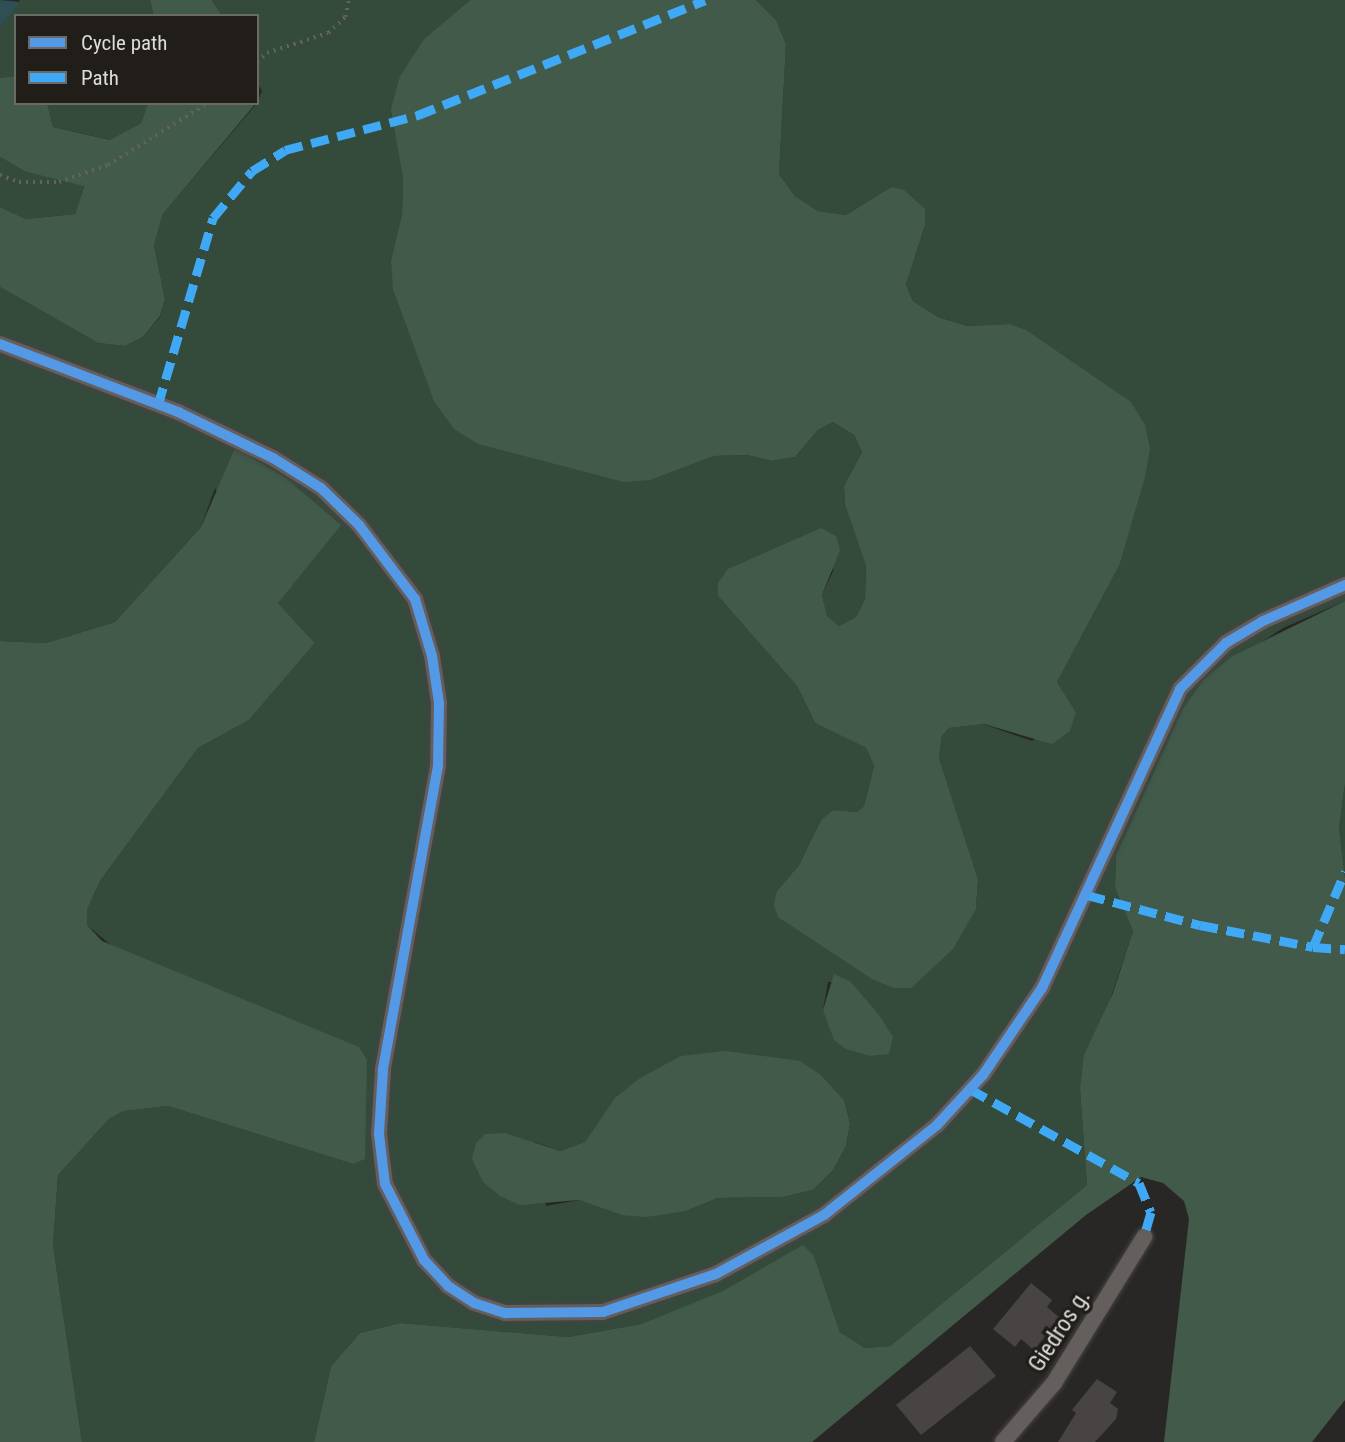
<!DOCTYPE html>
<html>
<head>
<meta charset="utf-8">
<style>
  body { margin:0 }
  #map { position:relative; width:1345px; height:1442px; overflow:hidden; background:#292725; font-family:"Roboto Condensed",sans-serif }
  div>[style] { position:absolute }
  .green>* { inset:0; background:#344b3c }
  .forest>* { inset:0; background:#415a4a }
  .water>* { inset:0; background:#2e5054 }
  .building>* { inset:0; background:#474443 }
  .path>* { height:3.5px; margin-top:-1.75px; transform-origin:0; background:repeating-linear-gradient(90deg,#646260 0 2px,transparent 0 7px) }
  .roads { filter:drop-shadow(0 0 2px #454443) drop-shadow(0 0 2px #454443) }
  .minor>* { height:16px; margin:-8px; padding:0 8px; transform-origin:8px; border-radius:8px; background:#645e5d }
  .quiet>* { height:9px; margin-top:-4.5px; transform-origin:0; background:repeating-linear-gradient(90deg,#3fa9f5 0 18px,transparent 0 27px) }
  .cycleway>* { height:10px; margin:-5px; padding:0 5px; transform-origin:5px; border-radius:5px; background:#5399e6 }
  span { translate:-50% -50%; white-space:nowrap; text-align:center; line-height:1.15; -webkit-text-stroke:7px #211e1a; paint-order:stroke }
  .street-label { font-size:23px; color:#dddcd9 }
  .legend { position:absolute; left:14px; top:14px; width:245px; height:91px; box-sizing:border-box; background:#211e1a; border:2px solid #6c6a66; margin:0; padding:9px 12px; list-style:none; font-size:21px; color:#dddcd9 }
  .legend li { display:flex; align-items:center; gap:14px; height:35px }
  .legend b { width:35px; border:2px solid #6c6a66 }
</style>
</head>
<body>
<div id="map">
  <div class="green">
    <i style="clip-path:polygon(20px 0,150px 0,154px 16px,16px 16px,16px 76px,0 78px,0 27px)"></i>
    <i style="clip-path:polygon(evenodd,212px 0,470px 0,425px 38px,392px 109px,403px 179px,402px 214px,391px 260px,651px 480px,714px 456px,747px 455px,772px 461px,795px 457px,818px 430px,833px 422px,854px 435px,862px 452px,844px 486px,845px 505px,866px 566px,865px 599px,856px 617px,839px 626px,827px 617px,822px 595px,834px 569px,718px 596px,797px 686px,815px 723px,866px 748px,874px 766px,864px 806px,857px 812px,833px 810px,821px 820px,799px 865px,777px 891px,976px 909px,978px 879px,939px 758px,942px 736px,949px 728px,983px 724px,1032px 741px,1076px 712px,1057px 682px,1119px 566px,1009px 324px,969px 326px,938px 317px,913px 301px,906px 285px,925px 227px,891px 187px,846px 215px,818px 211px,795px 196px,779px 174px,786px 44px,776px 20px,756px 0,1345px 0,1345px 601px,1283px 628px,1203px 680px,1183px 708px,1116px 855px,1115px 888px,1133px 931px,1080px 1090px,1087px 1185px,890px 1346px,865px 1348px,840px 1332px,814px 1256px,641px 1324px,568px 1337px,400px 1323px,360px 1333px,331px 1366px,314px 1442px,82px 1442px,53px 1245px,58px 1175px,109px 1119px,124px 1111px,168px 1106px,353px 1164px,365px 1158px,87px 925px,87px 910px,100px 881px,198px 748px,249px 720px,315px 643px,278px 603px,215px 488px,201px 527px,115px 622px,46px 643px,0 641px,0 287px,98px 343px,125px 346px,143px 337px,160px 317px,165px 299px,154px 245px,163px 214px,257px 103px,262px 91px,257px 82px,257px 16px,222px 16px,212px 0,828px 982px,851px 982px,866px 1004px,823px 1010px,828px 982px,212px 0,822px 1076px,844px 1100px,850px 1123px,846px 1146px,833px 1170px,813px 1190px,783px 1197px,718px 1198px,686px 1211px,621px 1215px,579px 1200px,546px 1206px,534px 1142px,560px 1151px,585px 1142px,597px 1127px,822px 1076px)"></i>
    <i style="clip-path:polygon(47px 103px,148px 103px,141px 123px,111px 140px,53px 127px)"></i>
    <i style="clip-path:polygon(0 157px,26px 172px,84px 185px,75px 214px,26px 219px,0 207px)"></i>
    <i style="clip-path:polygon(1345px 784px,1345px 878px,1339px 828px)"></i>
  </div>
  <div class="forest">
    <i style="clip-path:polygon(150px 0,212px 0,222px 16px,154px 16px)"></i>
    <i style="clip-path:polygon(470px 0,756px 0,776px 20px,786px 44px,779px 174px,795px 196px,818px 211px,846px 215px,891px 187px,904px 190px,925px 209px,925px 226px,906px 285px,913px 301px,938px 317px,968px 326px,1009px 324px,1026px 330px,1131px 402px,1145px 425px,1150px 449px,1145px 477px,1119px 566px,1057px 682px,1076px 712px,1070px 731px,1052px 744px,984px 724px,949px 728px,942px 736px,939px 758px,978px 879px,976px 909px,953px 949px,911px 988px,894px 988px,872px 979px,778px 917px,774px 905px,777px 891px,799px 865px,821px 820px,833px 810px,857px 812px,864px 806px,874px 766px,866px 748px,815px 723px,797px 686px,718px 596px,718px 583px,728px 569px,821px 528px,836px 536px,840px 550px,822px 595px,827px 616px,839px 626px,856px 617px,865px 599px,866px 566px,845px 505px,844px 486px,862px 452px,854px 435px,833px 422px,818px 430px,795px 457px,772px 461px,747px 455px,714px 456px,651px 480px,624px 482px,478px 444px,454px 429px,434px 401px,393px 289px,391px 260px,402px 214px,403px 179px,391px 109px,400px 76px,425px 38px)"></i>
    <i style="clip-path:polygon(16px 76px,16px 103px,47px 103px,53px 127px,110px 140px,141px 123px,148px 103px,256px 103px,163px 214px,154px 245px,165px 299px,160px 316px,143px 337px,125px 346px,98px 343px,0 287px,0 207px,26px 219px,75px 214px,84px 186px,26px 172px,0 157px,0 78px)"></i>
    <i style="clip-path:polygon(235px 448px,286px 478px,341px 525px,278px 603px,315px 643px,249px 720px,198px 748px,100px 881px,87px 910px,87px 925px,102px 941px,359px 1047px,367px 1060px,365px 1159px,353px 1164px,168px 1106px,124px 1111px,109px 1119px,58px 1175px,53px 1245px,82px 1442px,0 1442px,0 641px,46px 643px,115px 622px,201px 527px)"></i>
    <i style="clip-path:polygon(1345px 601px,1345px 784px,1339px 828px,1345px 878px,1345px 1400px,1312px 1442px,1164px 1442px,1189px 1219px,1184px 1201px,1163px 1183px,1141px 1177px,1086px 1215px,812px 1442px,314px 1442px,331px 1366px,360px 1333px,400px 1323px,568px 1337px,641px 1324px,723px 1291px,803px 1245px,814px 1256px,840px 1332px,865px 1348px,890px 1346px,1087px 1185px,1080px 1090px,1084px 1055px,1113px 993px,1133px 931px,1115px 888px,1116px 855px,1183px 708px,1203px 680px,1231px 657px)"></i>
    <i style="clip-path:polygon(834px 974px,851px 982px,879px 1015px,893px 1037px,889px 1054px,870px 1056px,846px 1049px,834px 1040px,823px 1010px)"></i>
    <i style="clip-path:polygon(726px 1051px,800px 1061px,822px 1076px,844px 1100px,850px 1123px,846px 1146px,833px 1170px,813px 1190px,783px 1197px,718px 1198px,686px 1211px,646px 1217px,621px 1215px,579px 1200px,520px 1205px,500px 1196px,483px 1182px,472px 1159px,476px 1143px,485px 1134px,505px 1133px,560px 1151px,585px 1142px,615px 1098px,640px 1078px,681px 1056px)"></i>
  </div>
  <div class="water">
    <i style="clip-path:polygon(0 0,20px 2px,0 27px)"></i>
  </div>
  <div class="building">
    <i style="clip-path:polygon(1031px 1283px,1052px 1300px,1047px 1307px,1060px 1318px,1034px 1350px,1021px 1339px,1015px 1347px,993px 1329px)"></i>
    <i style="clip-path:polygon(970px 1346px,996px 1376px,921px 1435px,896px 1405px)"></i>
    <i style="clip-path:polygon(1097px 1379px,1117px 1392px,1110px 1403px,1118px 1409px,1116px 1419px,1095px 1442px,1058px 1442px,1076px 1413px,1072px 1410px)"></i>
  </div>
  <div class="path">
    <i style="left:257px;top:62px;width:13px;rotate:-42deg"></i>
    <i style="left:267px;top:53px;width:64px;rotate:-18.2deg"></i>
    <i style="left:328px;top:33px;width:23px;rotate:-43deg"></i>
    <i style="left:345px;top:17px;width:17px;rotate:-77deg"></i>
    <i style="left:0;top:175px;width:20px;rotate:20deg"></i>
    <i style="left:19px;top:182px;width:40px"></i>
    <i style="left:59px;top:182px;width:52px;rotate:-19.1deg"></i>
    <i style="left:108px;top:165px;width:118px;rotate:-31.8deg"></i>
  </div>
  <div class="roads">
    <div class="minor">
      <i style="left:0;top:344px;width:191px;rotate:20.9deg"></i>
      <i style="left:178px;top:412px;width:106px;rotate:25.8deg"></i>
      <i style="left:273px;top:458px;width:57px;rotate:32deg"></i>
      <i style="left:321px;top:488px;width:53px;rotate:44.2deg"></i>
      <i style="left:359px;top:525px;width:93px;rotate:52.9deg"></i>
      <i style="left:415px;top:599px;width:59px;rotate:73.4deg"></i>
      <i style="left:432px;top:656px;width:48px;rotate:81.5deg"></i>
      <i style="left:439px;top:703px;width:63px;rotate:90.9deg"></i>
      <i style="left:438px;top:766px;width:309px;rotate:100.3deg"></i>
      <i style="left:383px;top:1070px;width:64px;rotate:93.6deg"></i>
      <i style="left:379px;top:1134px;width:50px;rotate:83.2deg"></i>
      <i style="left:385px;top:1184px;width:85px;rotate:62.8deg"></i>
      <i style="left:424px;top:1260px;width:35px;rotate:47deg"></i>
      <i style="left:448px;top:1286px;width:31px;rotate:33deg"></i>
      <i style="left:474px;top:1303px;width:33px;rotate:18deg"></i>
      <i style="left:505px;top:1313px;width:98px;rotate:-0.6deg"></i>
      <i style="left:603px;top:1312px;width:119px;rotate:-18.6deg"></i>
      <i style="left:716px;top:1274px;width:123px;rotate:-28.6deg"></i>
      <i style="left:824px;top:1215px;width:144px;rotate:-38.5deg"></i>
      <i style="left:937px;top:1125px;width:68px;rotate:-47.4deg"></i>
      <i style="left:983px;top:1075px;width:105px;rotate:-55.9deg"></i>
      <i style="left:1042px;top:988px;width:329px;rotate:-65.2deg"></i>
      <i style="left:1180px;top:689px;width:65px;rotate:-45deg"></i>
      <i style="left:1226px;top:643px;width:43px;rotate:-30.7deg"></i>
      <i style="left:1263px;top:621px;width:90px;rotate:-23.7deg"></i>
      <i style="left:1003px;top:1442px;width:78px;rotate:-49.2deg"></i>
      <i style="left:1054px;top:1383px;width:172px;rotate:-58.3deg"></i>
    </div>
  </div>
  <div class="quiet">
    <i style="left:158px;top:405px;width:195px;rotate:-73.6deg"></i>
    <i style="left:213px;top:218px;width:61px;rotate:-50.3deg"></i>
    <i style="left:252px;top:171px;width:39px;rotate:-32deg"></i>
    <i style="left:285px;top:150px;width:138px;rotate:-14.7deg"></i>
    <i style="left:418px;top:115px;width:309px;rotate:-21.8deg"></i>
    <i style="left:1087px;top:895px;width:117px;rotate:14.9deg"></i>
    <i style="left:1200px;top:925px;width:115px;rotate:11deg"></i>
    <i style="left:1313px;top:947px;width:32px;rotate:4deg"></i>
    <i style="left:1313px;top:947px;width:82px;rotate:-66.9deg"></i>
    <i style="left:970px;top:1089px;width:193px;rotate:29.1deg"></i>
    <i style="left:1139px;top:1183px;width:31px;rotate:68deg"></i>
    <i style="left:1151px;top:1212px;width:26px;rotate:106deg"></i>
  </div>
  <div class="cycleway">
    <i style="left:0;top:344px;width:191px;rotate:20.9deg"></i>
    <i style="left:178px;top:412px;width:106px;rotate:25.8deg"></i>
    <i style="left:273px;top:458px;width:57px;rotate:32deg"></i>
    <i style="left:321px;top:488px;width:53px;rotate:44.2deg"></i>
    <i style="left:359px;top:525px;width:93px;rotate:52.9deg"></i>
    <i style="left:415px;top:599px;width:59px;rotate:73.4deg"></i>
    <i style="left:432px;top:656px;width:48px;rotate:81.5deg"></i>
    <i style="left:439px;top:703px;width:63px;rotate:90.9deg"></i>
    <i style="left:438px;top:766px;width:309px;rotate:100.3deg"></i>
    <i style="left:383px;top:1070px;width:64px;rotate:93.6deg"></i>
    <i style="left:379px;top:1134px;width:50px;rotate:83.2deg"></i>
    <i style="left:385px;top:1184px;width:85px;rotate:62.8deg"></i>
    <i style="left:424px;top:1260px;width:35px;rotate:47deg"></i>
    <i style="left:448px;top:1286px;width:31px;rotate:33deg"></i>
    <i style="left:474px;top:1303px;width:33px;rotate:18deg"></i>
    <i style="left:505px;top:1313px;width:98px;rotate:-0.6deg"></i>
    <i style="left:603px;top:1312px;width:119px;rotate:-18.6deg"></i>
    <i style="left:716px;top:1274px;width:123px;rotate:-28.6deg"></i>
    <i style="left:824px;top:1215px;width:144px;rotate:-38.5deg"></i>
    <i style="left:937px;top:1125px;width:68px;rotate:-47.4deg"></i>
    <i style="left:983px;top:1075px;width:105px;rotate:-55.9deg"></i>
    <i style="left:1042px;top:988px;width:329px;rotate:-65.2deg"></i>
    <i style="left:1180px;top:689px;width:65px;rotate:-45deg"></i>
    <i style="left:1226px;top:643px;width:43px;rotate:-30.7deg"></i>
    <i style="left:1263px;top:621px;width:90px;rotate:-23.7deg"></i>
  </div>
  <div class="street-label">
    <span style="left:1060px;top:1331px;rotate:-57deg">Giedros g.</span>
  </div>
  <ul class="legend">
  <li><b style="height:9px;background:#5399e6"></b>Cycle path</li>
  <li><b style="height:9px;background:#3fa9f5"></b>Path</li>
  </ul>
</div>
</body>
</html>
